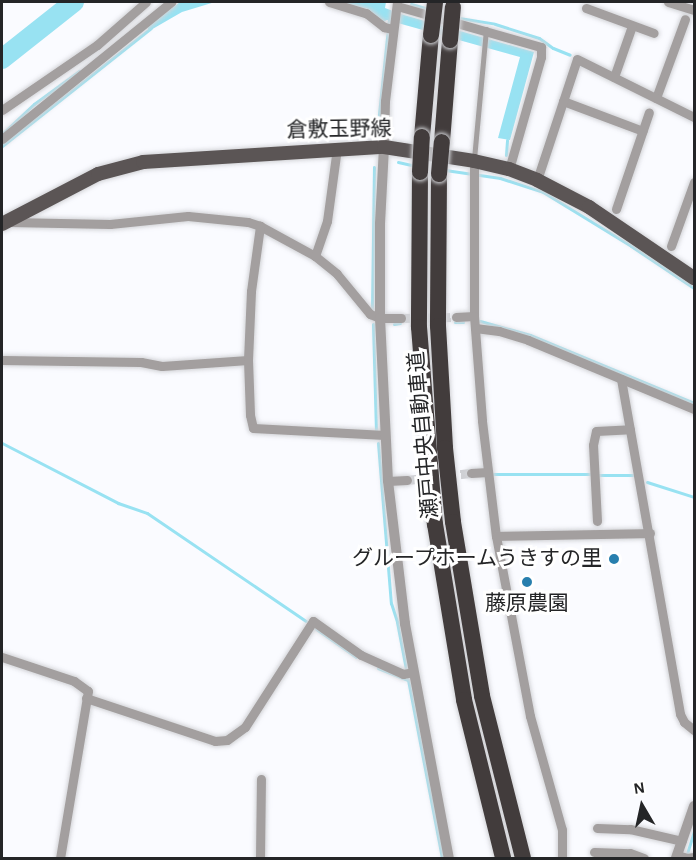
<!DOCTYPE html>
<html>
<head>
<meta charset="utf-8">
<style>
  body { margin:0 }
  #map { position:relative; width:696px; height:860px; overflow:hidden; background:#fafbff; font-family:"Alegreya Sans","Noto Sans JP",sans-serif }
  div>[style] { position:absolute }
  .water>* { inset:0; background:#98e2f2 }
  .stream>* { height:3px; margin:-1.5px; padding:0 1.5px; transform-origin:1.5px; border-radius:1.5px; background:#98e2f2 }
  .river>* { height:20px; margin:-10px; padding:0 10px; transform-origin:10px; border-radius:10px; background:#98e2f2 }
  .minor-tunnel>* { height:9px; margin-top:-4.5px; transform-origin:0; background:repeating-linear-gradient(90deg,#cfd0d4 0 9px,transparent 0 13.5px) }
  .roads { filter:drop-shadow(0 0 2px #d3d4d8) drop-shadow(0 0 2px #d3d4d8) }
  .service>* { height:4.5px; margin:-2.25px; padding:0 2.25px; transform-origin:2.25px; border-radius:2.25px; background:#a39f9f }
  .minor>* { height:9px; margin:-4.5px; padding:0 4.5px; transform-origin:4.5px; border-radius:4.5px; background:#a39f9f }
  .tertiary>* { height:10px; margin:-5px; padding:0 5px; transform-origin:5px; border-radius:5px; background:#a39f9f }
  .primary>* { height:14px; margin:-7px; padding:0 7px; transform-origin:7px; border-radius:7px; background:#5b5555 }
  .motorway>* { height:16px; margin:-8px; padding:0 8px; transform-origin:8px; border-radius:8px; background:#423c3c }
  .bridges { filter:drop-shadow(0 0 2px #d3d4d8) drop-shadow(0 0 2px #d3d4d8) }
  .motorway-bridge>* { height:16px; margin:-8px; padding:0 8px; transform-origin:8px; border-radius:8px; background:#423c3c }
  .dots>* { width:16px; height:16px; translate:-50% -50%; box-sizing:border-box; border:3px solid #fff; border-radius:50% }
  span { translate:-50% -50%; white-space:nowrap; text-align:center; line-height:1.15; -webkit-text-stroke:6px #fff; paint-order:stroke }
  .street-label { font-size:21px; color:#242527 }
  .poi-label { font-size:21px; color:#242527 }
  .right { translate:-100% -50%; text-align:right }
  .frame { position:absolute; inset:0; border:3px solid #242527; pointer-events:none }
  .north { position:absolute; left:612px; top:776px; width:60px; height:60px; -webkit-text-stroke:4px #fff; paint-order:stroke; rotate:351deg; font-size:16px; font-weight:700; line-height:24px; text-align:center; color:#242527 }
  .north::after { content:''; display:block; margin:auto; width:21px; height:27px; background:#242527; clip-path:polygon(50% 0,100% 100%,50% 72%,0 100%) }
</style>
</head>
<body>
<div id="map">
  <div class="water">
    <i style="clip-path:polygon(180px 2px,215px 2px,182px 12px,149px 31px,147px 27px)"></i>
    <i style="clip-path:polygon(338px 2px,386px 2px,385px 8px,404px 15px,534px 52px,510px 140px,498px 138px,520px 57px,387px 20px,383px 22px,368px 9px)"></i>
  </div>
  <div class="stream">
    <i style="left:411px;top:4px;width:19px;rotate:16deg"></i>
    <i style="left:459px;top:18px;width:36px;rotate:9deg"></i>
    <i style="left:495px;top:24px;width:46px;rotate:17.7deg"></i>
    <i style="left:539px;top:38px;width:17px;rotate:36deg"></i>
    <i style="left:553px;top:48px;width:18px;rotate:22deg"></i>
    <i style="left:377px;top:133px;width:116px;rotate:-84deg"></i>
    <i style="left:2px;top:134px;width:44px;rotate:-43.2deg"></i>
    <i style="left:34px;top:104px;width:56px;rotate:-36.3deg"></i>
    <i style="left:2px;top:146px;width:190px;rotate:-38.4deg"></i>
    <i style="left:506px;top:155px;width:15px;rotate:-86deg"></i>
    <i style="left:398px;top:162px;width:17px;rotate:13deg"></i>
    <i style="left:445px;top:170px;width:56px;rotate:8.3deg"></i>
    <i style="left:500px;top:178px;width:45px;rotate:18deg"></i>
    <i style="left:543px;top:192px;width:103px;rotate:31.5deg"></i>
    <i style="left:631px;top:246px;width:76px;rotate:33.7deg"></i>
    <i style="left:372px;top:310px;width:143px;rotate:-89.2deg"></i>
    <i style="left:480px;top:321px;width:52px;rotate:15.6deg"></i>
    <i style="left:530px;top:335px;width:178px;rotate:22.5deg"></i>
    <i style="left:455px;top:322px;width:8px"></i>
    <i style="left:373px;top:324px;width:106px;rotate:88.4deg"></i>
    <i style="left:394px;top:324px;width:6px;rotate:-9deg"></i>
    <i style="left:2px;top:443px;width:131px;rotate:27.3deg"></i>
    <i style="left:118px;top:503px;width:31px;rotate:19deg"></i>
    <i style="left:147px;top:513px;width:192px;rotate:34.2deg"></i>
    <i style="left:378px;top:443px;width:161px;rotate:85.4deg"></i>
    <i style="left:391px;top:603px;width:20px;rotate:72deg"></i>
    <i style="left:397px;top:622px;width:240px;rotate:79.2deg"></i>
    <i style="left:493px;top:474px;width:96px"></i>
    <i style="left:599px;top:475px;width:37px"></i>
    <i style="left:647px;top:482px;width:49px;rotate:17.7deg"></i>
    <i style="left:315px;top:628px;width:50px;rotate:35.3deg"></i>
    <i style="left:378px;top:668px;width:31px;rotate:22deg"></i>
    <i style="left:686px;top:857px;width:27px;rotate:-73deg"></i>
  </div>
  <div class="river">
    <i style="left:2px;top:59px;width:92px;rotate:-38.4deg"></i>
  </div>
  <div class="minor-tunnel">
    <i style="left:401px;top:318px;width:55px;rotate:-1deg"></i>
    <i style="left:407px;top:480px;width:64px;rotate:-6.2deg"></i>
  </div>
  <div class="roads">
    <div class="service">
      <i style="left:474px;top:159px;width:130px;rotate:-84.7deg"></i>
    </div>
    <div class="minor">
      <i style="left:329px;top:2px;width:39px;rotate:17deg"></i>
      <i style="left:366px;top:13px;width:23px;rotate:38deg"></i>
      <i style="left:384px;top:27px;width:9px;rotate:13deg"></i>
      <i style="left:668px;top:2px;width:27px;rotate:17deg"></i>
      <i style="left:397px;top:6px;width:150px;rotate:15.9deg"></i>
      <i style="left:541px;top:47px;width:10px;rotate:90deg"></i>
      <i style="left:541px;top:57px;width:116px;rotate:105.9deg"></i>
      <i style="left:586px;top:8px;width:72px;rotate:20.2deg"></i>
      <i style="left:614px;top:77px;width:54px;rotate:-70.6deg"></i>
      <i style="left:656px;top:98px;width:84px;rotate:-69.8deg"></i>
      <i style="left:563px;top:101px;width:85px;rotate:20.6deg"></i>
      <i style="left:2px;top:110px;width:115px;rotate:-34.4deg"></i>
      <i style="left:97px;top:45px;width:65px;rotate:-41.3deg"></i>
      <i style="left:2px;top:139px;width:218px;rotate:-39deg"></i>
      <i style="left:384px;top:147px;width:46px;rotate:-88.8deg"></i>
      <i style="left:385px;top:101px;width:100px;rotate:-83.1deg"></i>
      <i style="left:474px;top:161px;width:155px;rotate:90deg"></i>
      <i style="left:474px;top:316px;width:105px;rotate:85.6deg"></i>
      <i style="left:482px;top:421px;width:116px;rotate:83.1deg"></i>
      <i style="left:496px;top:536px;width:183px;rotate:79.3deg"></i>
      <i style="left:530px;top:716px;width:118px;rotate:74.3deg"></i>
      <i style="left:562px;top:830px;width:28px;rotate:90deg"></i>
      <i style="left:537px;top:180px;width:127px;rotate:-71.7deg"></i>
      <i style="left:577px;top:59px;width:131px;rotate:26.4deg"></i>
      <i style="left:616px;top:209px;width:102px;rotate:-71.2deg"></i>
      <i style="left:10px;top:222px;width:100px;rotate:1.1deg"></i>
      <i style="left:110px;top:224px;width:78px;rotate:-5.9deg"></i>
      <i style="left:188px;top:216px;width:60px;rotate:5.7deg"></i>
      <i style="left:248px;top:222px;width:13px;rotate:18deg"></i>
      <i style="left:260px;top:226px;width:63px;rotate:28.6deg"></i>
      <i style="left:315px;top:256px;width:28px;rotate:39deg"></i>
      <i style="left:337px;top:274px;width:52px;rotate:50.5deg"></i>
      <i style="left:370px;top:314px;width:11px;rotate:22deg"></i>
      <i style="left:380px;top:318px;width:21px"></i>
      <i style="left:671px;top:246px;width:68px;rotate:-70.2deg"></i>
      <i style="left:315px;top:256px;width:37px;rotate:-71deg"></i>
      <i style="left:327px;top:221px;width:74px;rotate:-82.2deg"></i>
      <i style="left:456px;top:317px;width:18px;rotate:-3deg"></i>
      <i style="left:475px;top:328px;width:24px;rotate:7deg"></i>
      <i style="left:499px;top:331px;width:30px;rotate:17deg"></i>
      <i style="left:528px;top:340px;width:180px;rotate:22.6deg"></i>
      <i style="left:2px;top:360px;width:139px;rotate:0.8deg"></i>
      <i style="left:141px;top:362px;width:21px;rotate:11deg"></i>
      <i style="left:162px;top:366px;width:86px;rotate:-4deg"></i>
      <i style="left:248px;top:360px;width:69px;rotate:-87.5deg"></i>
      <i style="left:251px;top:291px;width:66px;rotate:-82.1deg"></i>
      <i style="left:248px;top:360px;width:55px;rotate:87.9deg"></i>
      <i style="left:250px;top:415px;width:13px;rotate:77deg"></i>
      <i style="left:253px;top:428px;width:132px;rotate:3deg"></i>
      <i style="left:621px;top:379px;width:340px;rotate:80deg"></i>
      <i style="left:680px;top:714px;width:9px;rotate:63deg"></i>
      <i style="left:684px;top:722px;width:13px;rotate:39deg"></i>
      <i style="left:471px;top:473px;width:17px;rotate:-3deg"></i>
      <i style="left:388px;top:481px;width:19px;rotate:-3deg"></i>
      <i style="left:597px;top:521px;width:76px;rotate:-93deg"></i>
      <i style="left:593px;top:445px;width:14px;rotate:-78deg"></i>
      <i style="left:596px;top:431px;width:34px;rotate:-3deg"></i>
      <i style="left:496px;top:536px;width:154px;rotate:-1.1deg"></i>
      <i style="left:2px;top:657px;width:76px;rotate:18.4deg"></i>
      <i style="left:74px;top:681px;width:17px;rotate:36deg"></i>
      <i style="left:88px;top:691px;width:169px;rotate:99.5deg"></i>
      <i style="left:86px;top:698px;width:136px;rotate:18.4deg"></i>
      <i style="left:215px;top:741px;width:12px;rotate:-5deg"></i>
      <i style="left:227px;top:740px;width:22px;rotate:-36deg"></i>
      <i style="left:245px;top:727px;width:126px;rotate:-57.3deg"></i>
      <i style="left:313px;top:621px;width:59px;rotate:35.3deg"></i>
      <i style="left:361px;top:655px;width:46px;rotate:24.3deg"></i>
      <i style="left:403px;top:674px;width:10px;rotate:-11deg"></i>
      <i style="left:597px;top:828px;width:33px;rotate:2deg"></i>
      <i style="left:630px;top:829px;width:53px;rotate:13deg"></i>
      <i style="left:594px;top:852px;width:36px;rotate:2deg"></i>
      <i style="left:630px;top:853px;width:15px;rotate:20deg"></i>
      <i style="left:677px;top:855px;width:10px;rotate:17deg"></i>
      <i style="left:687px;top:858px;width:7px;rotate:-8deg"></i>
      <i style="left:260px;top:858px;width:79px;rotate:-89.3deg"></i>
    </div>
    <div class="tertiary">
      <i style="left:384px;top:147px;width:77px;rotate:93deg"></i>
      <i style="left:380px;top:224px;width:94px;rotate:90deg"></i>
      <i style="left:380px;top:318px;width:163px;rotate:87.2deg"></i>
      <i style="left:388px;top:481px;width:144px;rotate:83.2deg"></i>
      <i style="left:405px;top:624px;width:238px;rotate:79.4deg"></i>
      <i style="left:676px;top:858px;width:55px;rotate:-70.9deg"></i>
    </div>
    <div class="primary">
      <i style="left:2px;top:224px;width:108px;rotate:-27.5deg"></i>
      <i style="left:98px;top:174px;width:47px;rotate:-14.9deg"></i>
      <i style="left:143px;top:162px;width:241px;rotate:-3.6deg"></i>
      <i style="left:384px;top:147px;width:91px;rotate:8.8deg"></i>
      <i style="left:474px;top:161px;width:36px;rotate:13deg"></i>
      <i style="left:509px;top:169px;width:30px;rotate:21deg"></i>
      <i style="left:537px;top:180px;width:59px;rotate:27.4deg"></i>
      <i style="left:589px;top:207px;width:127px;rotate:34.1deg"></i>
    </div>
    <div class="motorway">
      <i style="left:422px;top:137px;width:102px;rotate:-85deg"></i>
      <i style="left:442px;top:142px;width:102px;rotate:-85.5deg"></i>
      <i style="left:420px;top:172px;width:155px;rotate:90.4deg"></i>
      <i style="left:419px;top:327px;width:198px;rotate:85.4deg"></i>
      <i style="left:435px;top:524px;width:178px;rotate:80.6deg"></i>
      <i style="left:464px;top:700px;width:163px;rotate:76.1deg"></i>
      <i style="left:439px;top:174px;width:152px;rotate:90.4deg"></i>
      <i style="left:438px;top:326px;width:122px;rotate:86.7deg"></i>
      <i style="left:445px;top:448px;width:74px;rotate:83.8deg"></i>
      <i style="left:453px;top:522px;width:176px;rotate:80.5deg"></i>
      <i style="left:482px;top:696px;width:167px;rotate:75.8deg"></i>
    </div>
  </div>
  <div class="bridges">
    <div class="motorway-bridge">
      <i style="left:431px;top:35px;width:33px;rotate:-83deg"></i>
      <i style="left:450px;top:40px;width:33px;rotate:-85deg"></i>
      <i style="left:420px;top:172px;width:35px;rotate:-87deg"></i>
      <i style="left:439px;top:174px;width:32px;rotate:-85deg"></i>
    </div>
  </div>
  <div class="dots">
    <i style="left:614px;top:559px;background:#287fae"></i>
    <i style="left:527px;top:582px;background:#287fae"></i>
  </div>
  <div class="street-label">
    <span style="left:339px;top:130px;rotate:-1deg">倉敷玉野線</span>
    <span style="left:424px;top:435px;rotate:-95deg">瀬戸中央自動車道</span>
  </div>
  <div class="poi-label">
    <span class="right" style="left:602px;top:559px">グループホームうきすの里</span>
    <span style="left:527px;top:604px">藤原農園</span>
  </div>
  <div class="frame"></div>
  <div class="north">N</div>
</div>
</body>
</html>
